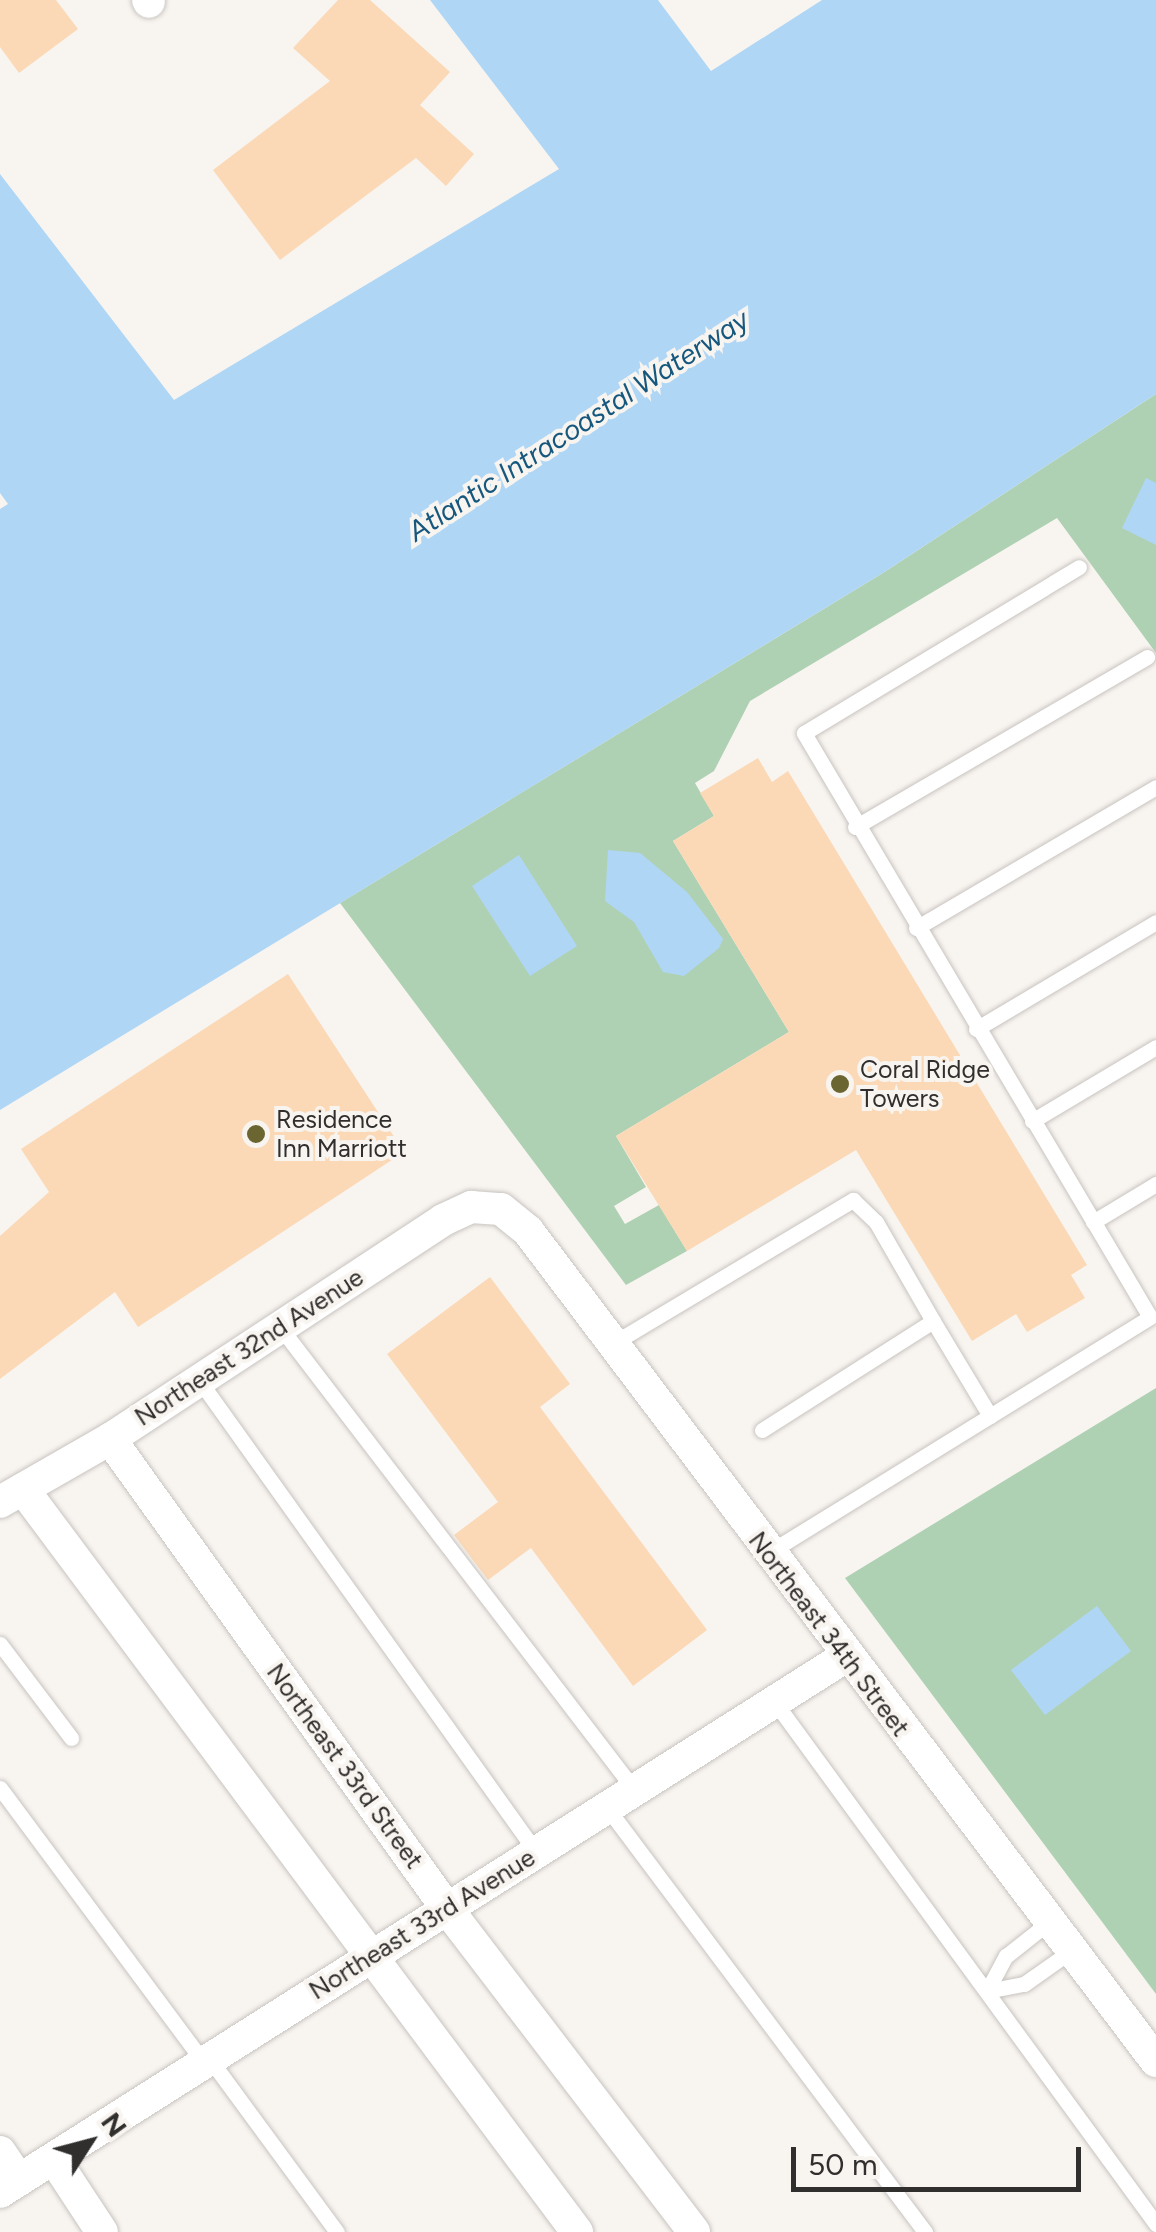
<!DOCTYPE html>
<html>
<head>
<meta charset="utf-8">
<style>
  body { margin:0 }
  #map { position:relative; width:1156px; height:2232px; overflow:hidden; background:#f8f4f0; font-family:Figtree,sans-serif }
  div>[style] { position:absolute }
  .green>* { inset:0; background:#afd1b3 }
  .water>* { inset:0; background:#afd7f5 }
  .building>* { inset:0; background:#fbd9b6 }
  .roads { filter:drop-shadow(0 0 2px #c8c4c0) drop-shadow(0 0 2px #c8c4c0) }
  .service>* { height:15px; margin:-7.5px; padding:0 7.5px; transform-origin:7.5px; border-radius:7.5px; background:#fff }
  .minor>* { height:32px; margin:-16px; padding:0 16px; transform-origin:16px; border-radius:16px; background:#fff }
  .dots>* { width:28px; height:28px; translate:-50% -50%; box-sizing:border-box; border:5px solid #f8f4f0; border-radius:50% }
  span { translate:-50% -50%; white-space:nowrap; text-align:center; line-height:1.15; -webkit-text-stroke:8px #f8f4f0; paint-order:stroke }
  .poi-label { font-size:25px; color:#302f2d }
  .left { translate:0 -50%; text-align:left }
  .street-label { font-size:25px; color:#302f2d }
  .water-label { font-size:28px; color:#16577e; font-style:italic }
  .north { position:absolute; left:40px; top:2092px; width:100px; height:100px; -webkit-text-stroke:8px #f8f4f0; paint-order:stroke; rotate:54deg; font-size:28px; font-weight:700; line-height:40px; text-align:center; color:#302f2d }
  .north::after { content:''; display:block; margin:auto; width:35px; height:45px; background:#302f2d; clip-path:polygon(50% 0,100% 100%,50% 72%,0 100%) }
  .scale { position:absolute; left:791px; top:2147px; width:290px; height:45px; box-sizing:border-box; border:5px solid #302f2d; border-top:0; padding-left:12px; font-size:30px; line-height:35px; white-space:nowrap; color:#302f2d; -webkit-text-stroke:8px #f8f4f0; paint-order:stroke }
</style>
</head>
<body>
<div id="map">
  <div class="green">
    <i style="clip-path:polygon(1156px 394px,1156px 653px,1057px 518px,750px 701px,714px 771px,695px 783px,714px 816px,673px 841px,789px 1032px,616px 1136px,646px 1187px,614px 1206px,625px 1224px,659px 1205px,687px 1251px,626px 1285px,340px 903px,886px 571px)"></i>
    <i style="clip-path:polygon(1156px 1388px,1156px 1994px,845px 1578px)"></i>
  </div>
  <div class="water">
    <i style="clip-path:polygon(430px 0,658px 0,711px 71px,822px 0,1156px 0,1156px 394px,886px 571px,0 1110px,0 509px,8px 504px,0 493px,0 174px,174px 400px,559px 169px)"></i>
    <i style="clip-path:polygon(1146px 478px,1156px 483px,1156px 545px,1122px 528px)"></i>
    <i style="clip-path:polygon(608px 850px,640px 853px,687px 892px,723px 939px,719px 948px,684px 976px,663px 972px,634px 922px,605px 901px)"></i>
    <i style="clip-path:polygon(519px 855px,577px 946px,530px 976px,472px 886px)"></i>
    <i style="clip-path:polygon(1097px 1606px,1131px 1651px,1045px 1715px,1011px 1670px)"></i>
  </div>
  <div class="building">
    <i style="clip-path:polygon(0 0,56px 0,78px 29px,19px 73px,0 47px)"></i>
    <i style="clip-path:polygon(338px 0,370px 0,450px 72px,420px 105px,474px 154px,446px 186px,416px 158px,280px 260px,213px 170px,330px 81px,293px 48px)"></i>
    <i style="clip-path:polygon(758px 758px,772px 782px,788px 771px,1087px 1265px,1071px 1275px,1085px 1298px,1027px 1332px,1016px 1314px,972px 1341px,856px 1150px,687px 1251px,616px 1136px,789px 1032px,673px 841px,714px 816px,700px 793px)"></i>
    <i style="clip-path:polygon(288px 974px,404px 1152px,138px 1327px,115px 1292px,0 1379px,0 1236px,49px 1192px,21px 1149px)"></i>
    <i style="clip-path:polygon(490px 1277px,570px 1384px,540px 1407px,707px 1630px,633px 1686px,531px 1548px,488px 1580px,454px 1535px,498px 1502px,387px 1354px)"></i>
  </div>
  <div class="roads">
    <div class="service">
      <i style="left:855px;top:827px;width:338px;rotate:-30.2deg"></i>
      <i style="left:916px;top:928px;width:278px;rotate:-30.4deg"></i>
      <i style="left:976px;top:1029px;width:209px;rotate:-30.7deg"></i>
      <i style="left:1032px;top:1121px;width:144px;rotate:-30.8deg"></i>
      <i style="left:1093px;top:1222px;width:74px;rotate:-31.1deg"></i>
      <i style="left:280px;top:1327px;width:581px;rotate:52.56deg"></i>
      <i style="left:612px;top:1344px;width:281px;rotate:-30.9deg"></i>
      <i style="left:853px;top:1200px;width:32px;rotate:44deg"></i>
      <i style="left:876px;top:1222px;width:114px;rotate:60.1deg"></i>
      <i style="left:199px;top:1380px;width:580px;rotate:54.47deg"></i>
      <i style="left:762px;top:1430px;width:203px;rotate:-32.5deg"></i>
      <i style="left:933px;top:1321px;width:111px;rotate:59deg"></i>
      <i style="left:768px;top:1553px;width:449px;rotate:-31.7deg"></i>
      <i style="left:1150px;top:1317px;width:679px;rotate:-120.65deg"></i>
      <i style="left:804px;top:733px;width:321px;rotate:-31.1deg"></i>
      <i style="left:0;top:1644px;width:118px;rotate:52.9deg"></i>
      <i style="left:774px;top:1701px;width:648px;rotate:53.86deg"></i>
      <i style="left:0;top:1788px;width:340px;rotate:53.4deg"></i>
      <i style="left:605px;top:1805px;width:534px;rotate:53.15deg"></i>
      <i style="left:987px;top:1991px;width:38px;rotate:-11deg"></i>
      <i style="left:1024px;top:1984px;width:57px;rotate:-35.1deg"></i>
      <i style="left:987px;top:1991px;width:40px;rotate:-62deg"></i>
      <i style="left:1006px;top:1956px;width:55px;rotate:-38.3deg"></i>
      <i style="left:209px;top:2058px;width:216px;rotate:53.7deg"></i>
    </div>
    <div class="minor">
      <i style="left:148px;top:0;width:2px;rotate:63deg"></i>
      <i style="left:110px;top:1439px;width:580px;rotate:54.34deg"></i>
      <i style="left:448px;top:1910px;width:405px;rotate:52.6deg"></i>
      <i style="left:23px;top:1489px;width:927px;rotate:53.29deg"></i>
      <i style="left:0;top:1502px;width:127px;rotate:-29.8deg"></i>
      <i style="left:110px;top:1439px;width:399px;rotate:-33.3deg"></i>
      <i style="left:443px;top:1220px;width:31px;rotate:-25deg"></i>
      <i style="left:471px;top:1207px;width:30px;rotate:4deg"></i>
      <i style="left:501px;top:1209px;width:35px;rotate:39deg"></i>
      <i style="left:528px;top:1231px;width:1041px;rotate:52.89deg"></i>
      <i style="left:0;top:2152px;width:34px;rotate:56deg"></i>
      <i style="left:54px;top:2159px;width:87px;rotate:56.7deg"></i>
      <i style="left:0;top:2192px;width:1000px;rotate:-32.34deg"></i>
    </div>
  </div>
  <div class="dots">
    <i style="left:840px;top:1084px;background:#6b6532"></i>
    <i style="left:256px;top:1134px;background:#6b6532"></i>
  </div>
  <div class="poi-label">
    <span class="left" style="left:860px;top:1084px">Coral Ridge<br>Towers</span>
    <span class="left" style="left:276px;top:1134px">Residence<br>Inn Marriott</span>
  </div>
  <div class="street-label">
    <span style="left:249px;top:1347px;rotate:-33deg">Northeast 32nd Avenue</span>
    <span style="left:829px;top:1634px;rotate:53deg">Northeast 34th Street</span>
    <span style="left:345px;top:1766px;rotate:54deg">Northeast 33rd Street</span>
    <span style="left:422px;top:1924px;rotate:-32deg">Northeast 33rd Avenue</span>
  </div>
  <div class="water-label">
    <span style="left:578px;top:425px;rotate:-33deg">Atlantic Intracoastal Waterway</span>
  </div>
  <div class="north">N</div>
  <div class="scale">50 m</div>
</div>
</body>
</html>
